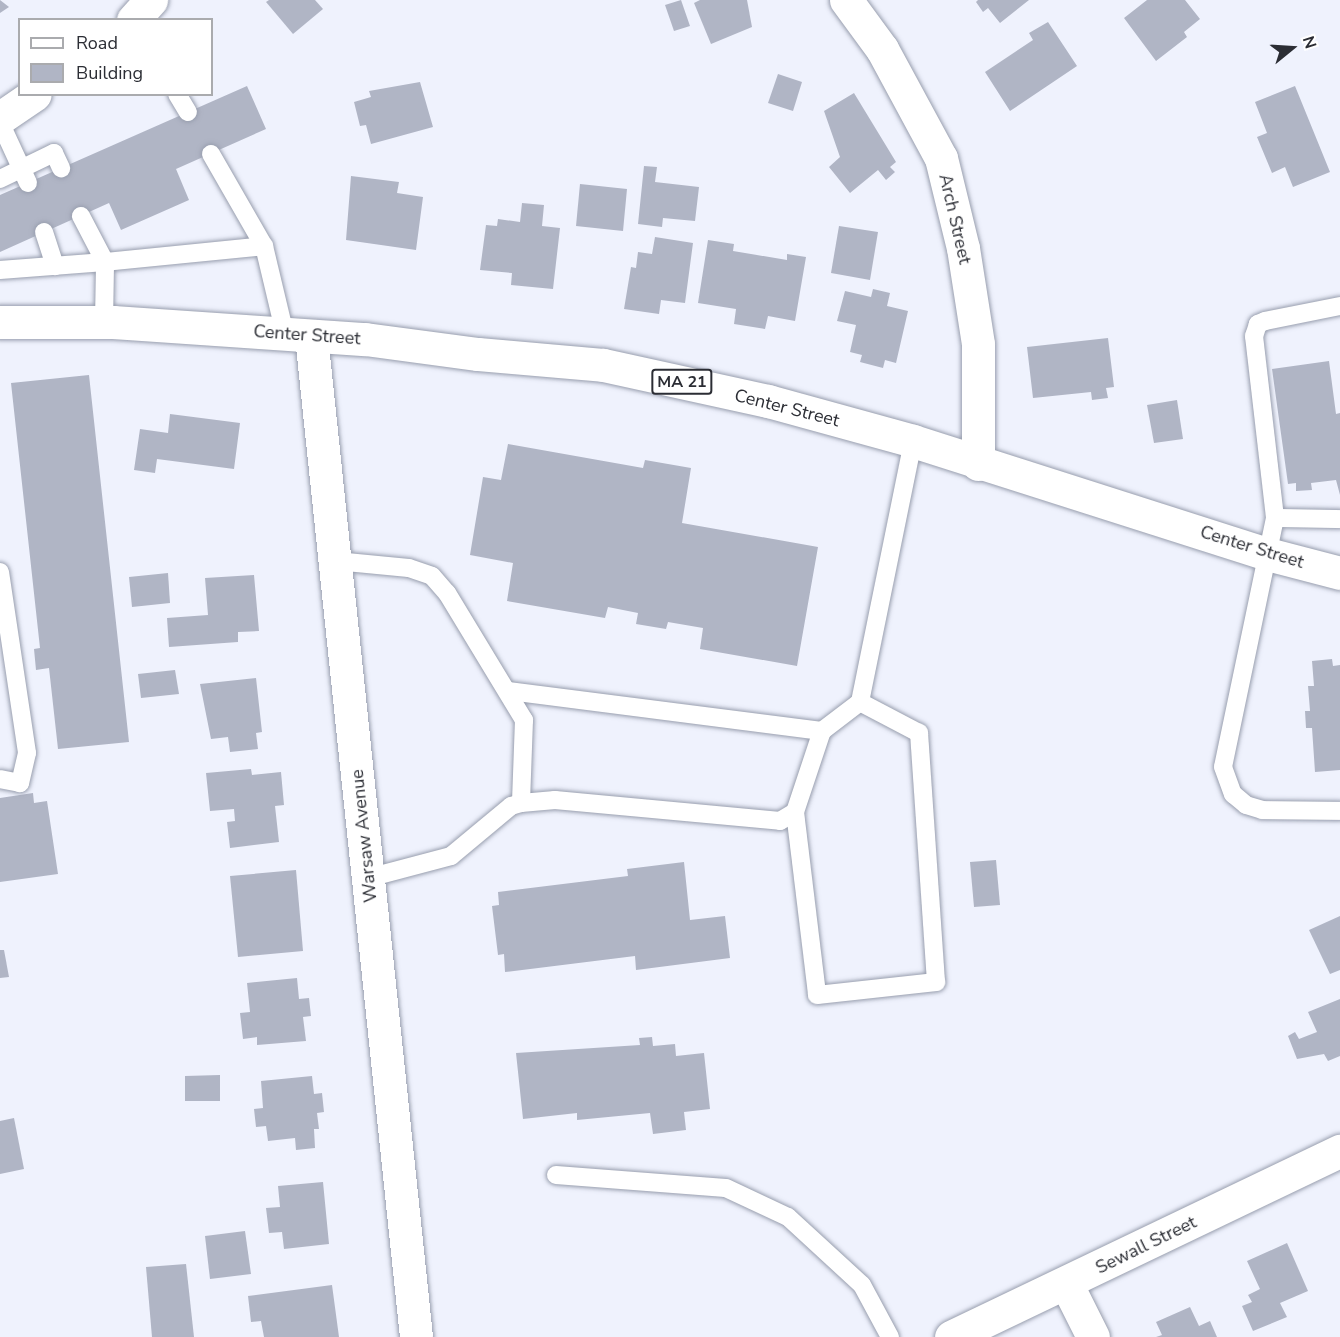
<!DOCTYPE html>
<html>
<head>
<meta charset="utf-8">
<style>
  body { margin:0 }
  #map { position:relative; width:1340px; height:1337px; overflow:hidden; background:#eff2fd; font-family:"Nunito Sans",sans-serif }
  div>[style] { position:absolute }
  .building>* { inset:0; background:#b0b5c5 }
  .roads { filter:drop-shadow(0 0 2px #989eae) drop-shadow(0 0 2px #989eae) }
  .lane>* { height:18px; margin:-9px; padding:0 9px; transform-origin:9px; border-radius:9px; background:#fff }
  .street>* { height:33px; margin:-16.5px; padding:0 16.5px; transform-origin:16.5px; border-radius:16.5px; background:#fff }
  .secondary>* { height:33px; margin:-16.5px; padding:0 16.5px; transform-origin:16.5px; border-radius:16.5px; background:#fff }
  .primary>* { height:33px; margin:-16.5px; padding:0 16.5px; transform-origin:16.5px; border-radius:16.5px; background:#fff }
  span { translate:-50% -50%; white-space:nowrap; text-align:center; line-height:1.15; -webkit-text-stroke:4.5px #fff; paint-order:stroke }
  .shield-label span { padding:2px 4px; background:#fff; border:2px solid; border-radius:4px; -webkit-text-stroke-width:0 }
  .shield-label { font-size:16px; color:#2b2d34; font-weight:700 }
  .street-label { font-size:18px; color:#2b2d34 }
  .legend { position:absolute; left:18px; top:18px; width:195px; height:78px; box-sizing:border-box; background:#fff; border:2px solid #aaabae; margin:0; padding:8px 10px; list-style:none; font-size:18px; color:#2b2d34 }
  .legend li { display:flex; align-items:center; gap:12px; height:30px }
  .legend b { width:30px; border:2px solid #aaabae }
  .north { position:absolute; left:1262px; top:18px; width:60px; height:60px; -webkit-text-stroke:4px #fff; paint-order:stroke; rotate:72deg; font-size:16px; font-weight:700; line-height:24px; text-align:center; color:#2b2d34 }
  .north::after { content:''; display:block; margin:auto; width:21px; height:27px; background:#2b2d34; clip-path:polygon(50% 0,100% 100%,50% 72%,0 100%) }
</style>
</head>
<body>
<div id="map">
  <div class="building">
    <i style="clip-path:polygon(0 0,9px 7px,0 13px)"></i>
    <i style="clip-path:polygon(269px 0,315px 0,323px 9px,293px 34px,266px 2px)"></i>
    <i style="clip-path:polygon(681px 0,690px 26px,674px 31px,665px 5px)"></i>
    <i style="clip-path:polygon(700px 0,747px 0,752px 27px,711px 44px,694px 3px)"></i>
    <i style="clip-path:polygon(978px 0,1029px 0,1000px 23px,988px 8px,983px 12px,976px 2px)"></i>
    <i style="clip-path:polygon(1147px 0,1185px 0,1200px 19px,1184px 32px,1187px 37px,1156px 61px,1124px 18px)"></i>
    <i style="clip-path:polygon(1048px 22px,1077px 66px,1010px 111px,985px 72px,1033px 40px,1029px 33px)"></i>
    <i style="clip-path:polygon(778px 74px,802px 82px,793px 111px,768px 103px)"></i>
    <i style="clip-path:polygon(420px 82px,433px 127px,371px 144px,366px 125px,360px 126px,354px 102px,371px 97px,369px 91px)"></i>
    <i style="clip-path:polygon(247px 86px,266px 129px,176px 169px,189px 200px,121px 230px,109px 203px,0 252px,0 195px)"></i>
    <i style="clip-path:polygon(1295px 86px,1330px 172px,1293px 187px,1285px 167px,1272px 173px,1257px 137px,1267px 133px,1255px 102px)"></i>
    <i style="clip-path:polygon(854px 93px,896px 162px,890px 167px,895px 172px,886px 180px,878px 170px,850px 193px,829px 167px,840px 157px,824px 111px)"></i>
    <i style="clip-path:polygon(644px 166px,657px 167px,655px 182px,699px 187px,695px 221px,663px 218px,662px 227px,638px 224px)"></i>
    <i style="clip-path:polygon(351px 176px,399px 182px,397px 193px,423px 197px,416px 250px,346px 240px)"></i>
    <i style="clip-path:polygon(580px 184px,627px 189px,623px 231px,576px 226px)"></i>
    <i style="clip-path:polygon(522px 203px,544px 205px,542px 226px,560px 228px,553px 289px,511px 285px,512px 273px,480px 270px,486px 225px,497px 226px,498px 219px,520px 222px)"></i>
    <i style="clip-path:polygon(839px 226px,878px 232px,870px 280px,831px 273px)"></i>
    <i style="clip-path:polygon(655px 237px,693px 243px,685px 303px,661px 300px,659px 314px,624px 309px,631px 267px,636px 268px,638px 252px,652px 254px)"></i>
    <i style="clip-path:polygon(708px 240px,734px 244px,733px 251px,787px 260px,787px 254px,806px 257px,795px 321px,768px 316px,765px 329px,734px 324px,736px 309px,698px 303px)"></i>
    <i style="clip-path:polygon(873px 289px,890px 293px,887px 306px,908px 311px,896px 363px,885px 360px,883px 368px,860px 362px,862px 355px,850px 352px,856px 325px,837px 321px,845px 291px,871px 297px)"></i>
    <i style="clip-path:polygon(1108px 338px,1114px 387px,1106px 388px,1108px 398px,1092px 400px,1091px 392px,1033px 398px,1027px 347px)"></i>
    <i style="clip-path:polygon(1329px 361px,1336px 414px,1340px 413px,1340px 495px,1336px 480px,1311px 483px,1312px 490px,1296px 491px,1296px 483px,1288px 484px,1272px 369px)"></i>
    <i style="clip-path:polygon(89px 375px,129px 742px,58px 749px,49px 668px,36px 670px,34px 649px,40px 648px,11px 383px)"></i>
    <i style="clip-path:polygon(1177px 400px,1183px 439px,1154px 443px,1147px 405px)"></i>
    <i style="clip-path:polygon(170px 414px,240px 423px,234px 469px,157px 459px,155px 473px,134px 470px,140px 429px,168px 433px)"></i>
    <i style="clip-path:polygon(508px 444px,643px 468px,645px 460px,691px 468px,682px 523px,818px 547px,797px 666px,700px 649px,703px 628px,668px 622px,666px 629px,636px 624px,638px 613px,608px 607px,605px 618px,507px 601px,513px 563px,470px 555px,483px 477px,501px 480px)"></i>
    <i style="clip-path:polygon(168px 573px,170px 603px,132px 607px,129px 577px)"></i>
    <i style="clip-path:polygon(254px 575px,259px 631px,238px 632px,238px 642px,169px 647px,167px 618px,208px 615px,205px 578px)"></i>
    <i style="clip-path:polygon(1332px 659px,1333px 666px,1340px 665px,1340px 770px,1315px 772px,1312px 728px,1306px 728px,1305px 711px,1310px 711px,1308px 686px,1314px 686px,1312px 661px)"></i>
    <i style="clip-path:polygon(175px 670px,179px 694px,141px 698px,138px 674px)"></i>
    <i style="clip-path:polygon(256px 678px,262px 732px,256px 733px,258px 749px,230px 752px,228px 737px,211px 739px,200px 684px)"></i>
    <i style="clip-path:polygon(251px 769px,252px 775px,281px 772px,284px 805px,275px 806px,279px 842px,230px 848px,227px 822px,235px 821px,234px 809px,210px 811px,206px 773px)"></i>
    <i style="clip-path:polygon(33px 793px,34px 803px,47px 801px,58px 874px,0 882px,0 798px)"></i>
    <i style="clip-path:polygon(996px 860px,1000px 905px,974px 907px,970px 862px)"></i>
    <i style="clip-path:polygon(684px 862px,690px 920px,725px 916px,730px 958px,636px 970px,635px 956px,505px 972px,504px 954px,498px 955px,492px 906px,499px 905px,498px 892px,628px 876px,627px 869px)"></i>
    <i style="clip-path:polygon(296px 870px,303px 951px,238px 957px,230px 876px)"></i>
    <i style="clip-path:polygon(1340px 916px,1340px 970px,1330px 974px,1309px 930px)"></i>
    <i style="clip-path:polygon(0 950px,4px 950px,9px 977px,0 978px)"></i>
    <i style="clip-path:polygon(297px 978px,299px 999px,309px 998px,311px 1016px,303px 1017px,306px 1041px,257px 1045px,257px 1037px,243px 1039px,240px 1013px,250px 1012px,247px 983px)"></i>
    <i style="clip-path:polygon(1340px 999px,1340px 1056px,1328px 1061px,1324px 1054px,1297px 1059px,1288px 1036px,1295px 1032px,1299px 1039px,1317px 1032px,1308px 1012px)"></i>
    <i style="clip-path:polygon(652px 1037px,653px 1046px,675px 1044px,676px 1056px,704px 1053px,710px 1109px,684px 1112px,686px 1130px,653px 1134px,650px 1113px,577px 1120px,577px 1113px,523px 1119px,516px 1053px,640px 1045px,639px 1038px)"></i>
    <i style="clip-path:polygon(220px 1075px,220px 1101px,185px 1101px,185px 1076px)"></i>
    <i style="clip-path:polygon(312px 1076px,314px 1094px,322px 1093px,324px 1112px,317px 1113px,319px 1129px,314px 1129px,315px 1148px,296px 1150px,295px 1138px,268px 1141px,266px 1126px,256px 1127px,254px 1109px,263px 1108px,261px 1081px)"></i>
    <i style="clip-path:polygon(14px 1118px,24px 1169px,0 1174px,0 1121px)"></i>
    <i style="clip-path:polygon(323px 1182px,329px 1244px,284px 1249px,282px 1232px,269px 1233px,266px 1208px,280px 1207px,278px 1186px)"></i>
    <i style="clip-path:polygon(245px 1231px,251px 1274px,210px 1279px,205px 1236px)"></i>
    <i style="clip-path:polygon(1287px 1243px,1308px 1291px,1280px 1303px,1287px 1317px,1253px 1331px,1242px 1306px,1252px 1302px,1248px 1295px,1260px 1289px,1247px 1261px)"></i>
    <i style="clip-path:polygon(186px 1264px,194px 1337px,152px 1337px,146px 1267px)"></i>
    <i style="clip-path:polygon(332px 1285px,339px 1337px,264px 1337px,261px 1321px,251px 1322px,248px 1296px)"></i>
    <i style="clip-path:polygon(1190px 1307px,1199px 1326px,1210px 1321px,1217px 1337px,1156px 1337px,1162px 1335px,1156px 1322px)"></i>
  </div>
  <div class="roads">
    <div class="lane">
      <i style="left:177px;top:94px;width:21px;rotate:59deg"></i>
      <i style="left:0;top:122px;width:67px;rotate:65.3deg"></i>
      <i style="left:211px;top:154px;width:106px;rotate:60.1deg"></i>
      <i style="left:0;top:179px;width:60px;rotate:-25.7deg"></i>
      <i style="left:54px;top:153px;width:17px;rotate:65deg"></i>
      <i style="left:44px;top:232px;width:36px;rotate:72deg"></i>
      <i style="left:0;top:270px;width:105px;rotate:-4.4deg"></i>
      <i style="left:105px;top:262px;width:52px;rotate:-117.6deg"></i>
      <i style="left:1340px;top:306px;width:76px;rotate:168.7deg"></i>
      <i style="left:1265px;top:321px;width:8px;rotate:157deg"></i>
      <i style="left:1258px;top:324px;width:13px;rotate:108deg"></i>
      <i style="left:1254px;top:336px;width:183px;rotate:83.4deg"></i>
      <i style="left:1275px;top:518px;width:65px;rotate:0.9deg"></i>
      <i style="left:104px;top:322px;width:60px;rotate:-89deg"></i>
      <i style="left:105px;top:262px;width:160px;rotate:-5.7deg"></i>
      <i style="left:264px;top:246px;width:90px;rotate:76.6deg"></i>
      <i style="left:1275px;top:518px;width:254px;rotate:101.8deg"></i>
      <i style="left:1223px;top:767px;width:29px;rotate:70deg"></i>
      <i style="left:1233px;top:794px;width:17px;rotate:40deg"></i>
      <i style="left:1246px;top:805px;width:17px;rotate:17deg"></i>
      <i style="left:1262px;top:810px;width:78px;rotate:0.7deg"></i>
      <i style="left:336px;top:561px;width:73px;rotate:5.5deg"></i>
      <i style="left:409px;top:568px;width:24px;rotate:19deg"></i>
      <i style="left:432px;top:576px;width:23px;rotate:49deg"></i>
      <i style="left:447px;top:593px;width:149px;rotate:58.8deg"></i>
      <i style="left:524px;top:720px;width:83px;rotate:92.1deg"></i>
      <i style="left:0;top:572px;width:183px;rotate:81.5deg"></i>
      <i style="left:27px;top:753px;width:31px;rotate:103deg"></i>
      <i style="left:20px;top:783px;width:20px;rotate:-169deg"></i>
      <i style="left:509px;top:691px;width:316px;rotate:7.3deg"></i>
      <i style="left:795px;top:812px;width:184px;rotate:83.1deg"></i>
      <i style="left:817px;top:995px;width:120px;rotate:-6.2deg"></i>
      <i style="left:936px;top:982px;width:250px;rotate:-93.9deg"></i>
      <i style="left:919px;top:733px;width:67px;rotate:-152.3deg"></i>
      <i style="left:368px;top:878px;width:86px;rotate:-14.8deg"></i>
      <i style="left:451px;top:856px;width:78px;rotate:-39.8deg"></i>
      <i style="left:511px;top:806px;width:10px;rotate:-17deg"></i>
      <i style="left:521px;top:803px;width:34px;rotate:-5deg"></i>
      <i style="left:555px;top:800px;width:226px;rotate:5.3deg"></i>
      <i style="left:780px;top:821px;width:17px;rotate:-31deg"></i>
      <i style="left:795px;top:812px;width:85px;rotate:-71.6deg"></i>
      <i style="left:822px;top:731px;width:48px;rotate:-37.3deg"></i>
      <i style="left:860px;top:702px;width:266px;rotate:-78.5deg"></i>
      <i style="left:556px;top:1175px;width:170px;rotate:4.4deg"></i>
      <i style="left:726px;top:1188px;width:68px;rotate:25.1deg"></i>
      <i style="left:788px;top:1217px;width:100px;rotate:42.6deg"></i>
      <i style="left:862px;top:1285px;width:59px;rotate:61.7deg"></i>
    </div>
    <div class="street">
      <i style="left:846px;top:0;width:61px;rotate:53.7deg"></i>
      <i style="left:882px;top:49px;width:124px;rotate:61.6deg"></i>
      <i style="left:941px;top:158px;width:93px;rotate:76.3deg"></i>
      <i style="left:963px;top:248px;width:97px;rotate:81.1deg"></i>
      <i style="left:978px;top:344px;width:120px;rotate:90deg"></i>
      <i style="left:311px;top:336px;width:1006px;rotate:84.01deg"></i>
      <i style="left:1066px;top:1283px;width:60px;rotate:63.4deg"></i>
    </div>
    <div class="secondary">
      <i style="left:133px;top:20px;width:27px;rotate:-48deg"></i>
      <i style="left:0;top:118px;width:42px;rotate:-34.4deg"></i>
      <i style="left:951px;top:1337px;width:431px;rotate:-25.6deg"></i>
    </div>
    <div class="primary">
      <i style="left:0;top:322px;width:113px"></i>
      <i style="left:113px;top:322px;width:253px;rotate:3.9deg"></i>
      <i style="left:365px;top:339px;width:114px;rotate:7.6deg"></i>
      <i style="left:478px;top:354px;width:125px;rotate:5deg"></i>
      <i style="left:603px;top:365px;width:169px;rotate:12.3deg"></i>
      <i style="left:768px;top:401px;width:150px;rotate:15.4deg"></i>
      <i style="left:913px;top:441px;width:372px;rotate:17.7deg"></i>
      <i style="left:1267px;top:554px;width:75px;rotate:14.6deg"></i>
    </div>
  </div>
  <div class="shield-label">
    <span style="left:682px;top:382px">MA 21</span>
  </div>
  <div class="street-label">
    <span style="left:955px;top:219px;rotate:77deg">Arch Street</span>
    <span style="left:307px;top:335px;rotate:4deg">Center Street</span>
    <span style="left:787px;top:408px;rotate:14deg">Center Street</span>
    <span style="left:1252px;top:547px;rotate:17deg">Center Street</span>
    <span style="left:364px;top:836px;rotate:-96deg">Warsaw Avenue</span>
    <span style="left:1146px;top:1245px;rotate:-26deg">Sewall Street</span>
  </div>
  <ul class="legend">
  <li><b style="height:8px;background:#fff"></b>Road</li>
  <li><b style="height:16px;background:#b0b5c5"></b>Building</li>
  </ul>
  <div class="north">N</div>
</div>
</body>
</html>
